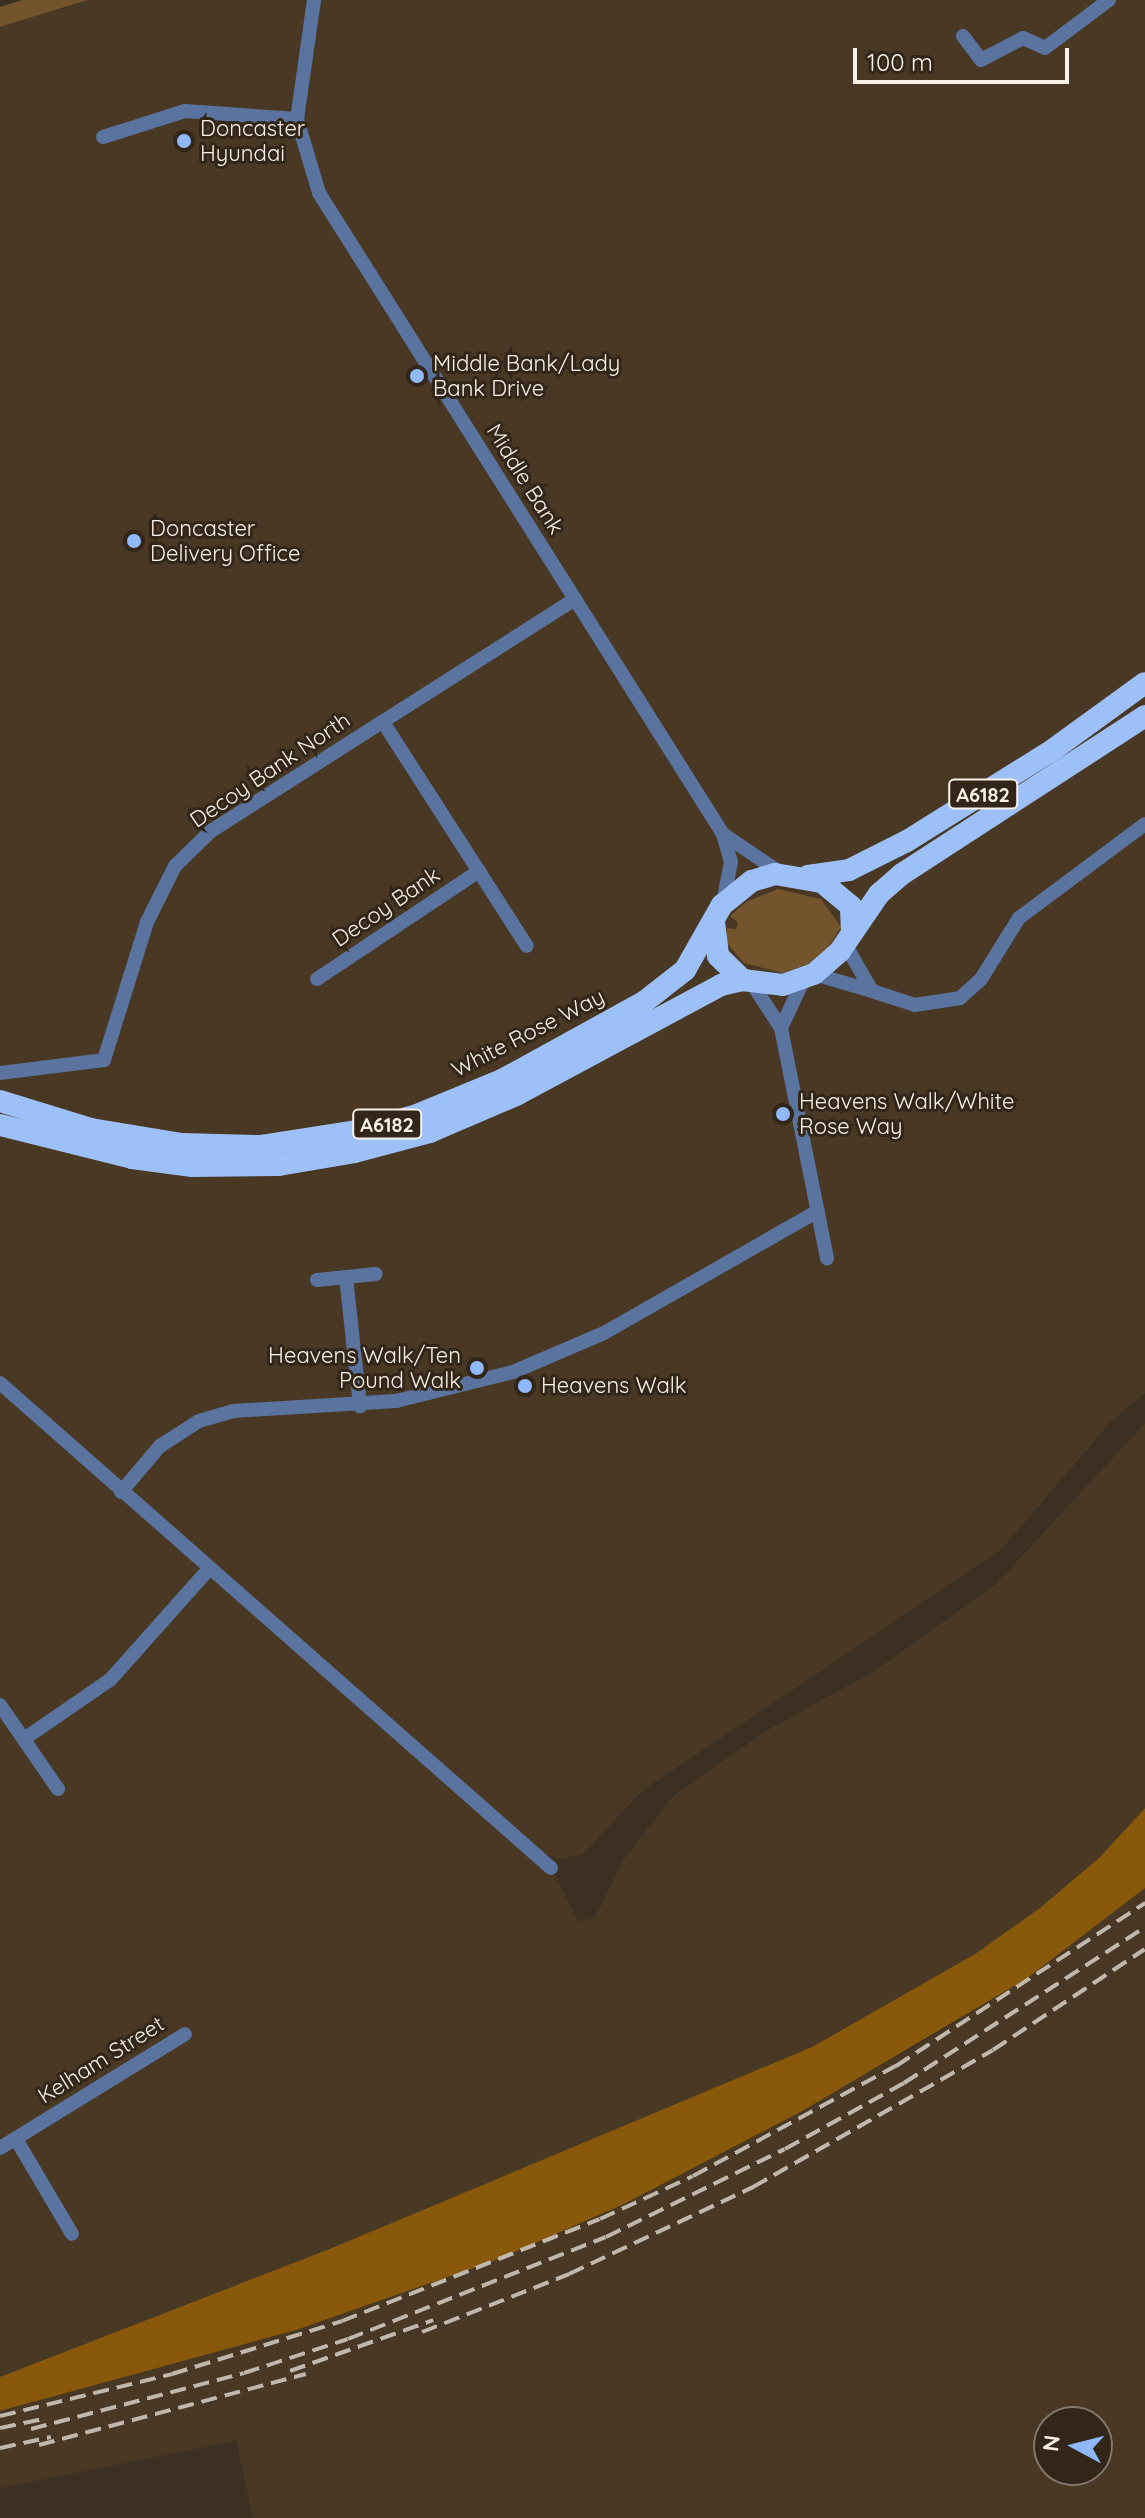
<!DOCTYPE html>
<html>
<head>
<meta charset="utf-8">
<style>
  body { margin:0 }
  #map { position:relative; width:1145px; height:2518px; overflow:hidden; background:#3c3022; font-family:Quicksand,sans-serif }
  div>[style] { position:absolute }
  .built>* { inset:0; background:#483824 }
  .green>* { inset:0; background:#73542d }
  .forest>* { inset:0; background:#88590b }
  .minor>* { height:14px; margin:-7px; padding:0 7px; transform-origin:7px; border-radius:7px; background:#5a749f }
  .trunk>* { height:22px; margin:-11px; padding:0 11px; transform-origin:11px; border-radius:11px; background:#9ec0f9 }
  .rail>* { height:4px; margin-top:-2px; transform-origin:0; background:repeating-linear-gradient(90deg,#c1b8ad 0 16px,transparent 0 24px) }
  .dots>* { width:22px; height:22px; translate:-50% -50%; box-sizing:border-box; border:4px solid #322618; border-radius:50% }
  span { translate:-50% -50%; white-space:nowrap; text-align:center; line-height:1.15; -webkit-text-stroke:6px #322618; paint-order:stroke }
  .shield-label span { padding:2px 6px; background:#322618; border:2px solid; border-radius:6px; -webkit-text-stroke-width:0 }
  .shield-label { font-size:20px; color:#f9f1e8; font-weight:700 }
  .poi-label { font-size:22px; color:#f9f1e8 }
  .left { translate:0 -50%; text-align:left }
  .right { translate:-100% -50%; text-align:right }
  .street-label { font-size:22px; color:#f9f1e8 }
  .north { position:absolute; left:1033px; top:2406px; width:80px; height:80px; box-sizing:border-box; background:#322618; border:2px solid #82776b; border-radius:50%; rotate:277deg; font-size:22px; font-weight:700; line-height:32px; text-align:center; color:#f9f1e8 }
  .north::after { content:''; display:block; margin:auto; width:28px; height:36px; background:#8fb8fd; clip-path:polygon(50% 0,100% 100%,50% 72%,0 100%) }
  .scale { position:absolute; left:853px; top:48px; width:216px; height:36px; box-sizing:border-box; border:4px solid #f9f1e8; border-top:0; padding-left:10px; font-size:24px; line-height:28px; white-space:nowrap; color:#f9f1e8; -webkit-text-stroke:6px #322618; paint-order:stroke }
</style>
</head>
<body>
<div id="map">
  <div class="built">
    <i style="clip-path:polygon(90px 0,1145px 0,1145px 1393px,1110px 1423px,1001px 1550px,642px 1791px,583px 1854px,561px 1859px,545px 1854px,578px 1921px,595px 1918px,623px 1860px,674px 1795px,766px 1731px,876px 1670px,995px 1585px,1145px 1423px,1145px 1808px,1099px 1858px,1040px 1908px,975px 1954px,812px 2047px,332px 2248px,0 2377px,0 27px)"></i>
    <i style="clip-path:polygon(evenodd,1145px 1888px,1145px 2518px,253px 2518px,236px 2441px,0 2488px,0 2411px,296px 2330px,499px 2259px,624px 2204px,911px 2049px,1026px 1979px,1145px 1888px,1049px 2422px,1097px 2422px,1097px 2470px,1049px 2470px,1049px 2422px)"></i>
  </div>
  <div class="green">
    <i style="clip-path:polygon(22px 0,88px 0,0 27px,0 7px)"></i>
    <i style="clip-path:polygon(778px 889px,821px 899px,841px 927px,821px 959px,783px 973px,744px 963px,726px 942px,727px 928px,736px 929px,738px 923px,730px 916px,746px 902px)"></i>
  </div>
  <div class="forest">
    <i style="clip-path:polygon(1145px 1808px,1145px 1888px,1026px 1979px,804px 2110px,624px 2204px,499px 2259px,296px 2330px,0 2411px,0 2377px,332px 2248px,812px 2047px,975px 1954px,1040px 1908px,1099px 1858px)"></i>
  </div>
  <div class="minor">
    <i style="left:314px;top:0;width:120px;rotate:98.1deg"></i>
    <i style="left:297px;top:119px;width:77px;rotate:73.4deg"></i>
    <i style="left:319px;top:193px;width:758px;rotate:57.78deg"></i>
    <i style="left:723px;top:834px;width:71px;rotate:34.1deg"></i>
    <i style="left:963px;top:36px;width:30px;rotate:53deg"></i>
    <i style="left:981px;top:60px;width:47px;rotate:-27.6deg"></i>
    <i style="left:1023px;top:38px;width:24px;rotate:24deg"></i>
    <i style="left:1045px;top:48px;width:80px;rotate:-36.9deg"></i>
    <i style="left:103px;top:137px;width:86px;rotate:-17.6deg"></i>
    <i style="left:185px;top:111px;width:112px;rotate:4.1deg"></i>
    <i style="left:383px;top:722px;width:266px;rotate:57.3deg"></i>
    <i style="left:723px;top:903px;width:42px;rotate:-79deg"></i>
    <i style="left:731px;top:862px;width:29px;rotate:-106deg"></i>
    <i style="left:814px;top:974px;width:60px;rotate:16.3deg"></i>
    <i style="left:872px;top:991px;width:54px;rotate:-119.9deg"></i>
    <i style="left:317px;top:979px;width:195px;rotate:-33.7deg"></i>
    <i style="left:751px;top:982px;width:55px;rotate:56.9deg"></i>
    <i style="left:781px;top:1028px;width:235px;rotate:78.7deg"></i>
    <i style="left:872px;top:991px;width:45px;rotate:18deg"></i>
    <i style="left:915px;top:1005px;width:46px;rotate:-8.8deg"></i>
    <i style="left:960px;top:998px;width:28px;rotate:-42deg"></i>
    <i style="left:981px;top:979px;width:72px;rotate:-58.1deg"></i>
    <i style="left:1019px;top:918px;width:157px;rotate:-36.7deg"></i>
    <i style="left:781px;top:1028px;width:54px;rotate:-64.9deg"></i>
    <i style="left:0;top:1073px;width:105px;rotate:-7.1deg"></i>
    <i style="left:104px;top:1060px;width:145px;rotate:-72.7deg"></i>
    <i style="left:147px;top:922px;width:63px;rotate:-63.4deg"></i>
    <i style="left:175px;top:866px;width:50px;rotate:-44.2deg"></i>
    <i style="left:211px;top:831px;width:432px;rotate:-32.5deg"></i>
    <i style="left:346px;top:1277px;width:130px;rotate:83.8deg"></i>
    <i style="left:317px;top:1280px;width:59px;rotate:-5.8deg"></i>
    <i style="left:0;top:1383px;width:734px;rotate:41.35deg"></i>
    <i style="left:121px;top:1492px;width:60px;rotate:-49.7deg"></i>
    <i style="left:160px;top:1446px;width:46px;rotate:-32.7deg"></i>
    <i style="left:199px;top:1421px;width:35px;rotate:-16deg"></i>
    <i style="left:233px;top:1411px;width:163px;rotate:-3.5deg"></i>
    <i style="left:396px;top:1401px;width:121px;rotate:-13.9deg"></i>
    <i style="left:513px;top:1372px;width:99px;rotate:-23.2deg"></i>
    <i style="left:604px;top:1333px;width:246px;rotate:-29.7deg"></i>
    <i style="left:0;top:1705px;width:102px;rotate:55.4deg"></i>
    <i style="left:24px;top:1739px;width:104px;rotate:-34.5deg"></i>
    <i style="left:110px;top:1680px;width:147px;rotate:-48.3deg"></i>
    <i style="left:16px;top:2139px;width:110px;rotate:59.5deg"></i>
    <i style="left:0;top:2148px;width:217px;rotate:-31.6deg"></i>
  </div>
  <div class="trunk">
    <i style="left:808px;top:876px;width:41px;rotate:-8.3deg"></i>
    <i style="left:849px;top:870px;width:65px;rotate:-26.6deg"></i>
    <i style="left:907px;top:841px;width:173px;rotate:-32deg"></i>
    <i style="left:1054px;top:749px;width:112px;rotate:-36deg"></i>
    <i style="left:714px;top:922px;width:34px;rotate:83deg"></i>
    <i style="left:718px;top:956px;width:35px;rotate:44deg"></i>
    <i style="left:743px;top:980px;width:40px;rotate:7.1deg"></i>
    <i style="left:783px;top:985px;width:33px;rotate:-20deg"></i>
    <i style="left:814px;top:974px;width:35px;rotate:-41deg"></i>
    <i style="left:840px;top:951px;width:69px;rotate:-55.6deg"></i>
    <i style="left:879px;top:894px;width:30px;rotate:-41deg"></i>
    <i style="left:902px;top:874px;width:290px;rotate:-33deg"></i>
    <i style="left:0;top:1101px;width:95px;rotate:17.1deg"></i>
    <i style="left:91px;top:1129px;width:92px;rotate:9.4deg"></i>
    <i style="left:182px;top:1144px;width:78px;rotate:1.5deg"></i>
    <i style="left:260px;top:1146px;width:104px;rotate:-8.8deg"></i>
    <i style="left:363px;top:1130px;width:56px;rotate:-15.5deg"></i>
    <i style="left:417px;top:1115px;width:92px;rotate:-22.4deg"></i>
    <i style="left:502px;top:1080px;width:162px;rotate:-28.8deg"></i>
    <i style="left:644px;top:1002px;width:52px;rotate:-38deg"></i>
    <i style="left:685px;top:970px;width:75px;rotate:-60.4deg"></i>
    <i style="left:722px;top:905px;width:38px;rotate:-39deg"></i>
    <i style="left:752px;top:881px;width:24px;rotate:-17deg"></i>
    <i style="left:775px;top:874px;width:48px;rotate:9.7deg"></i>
    <i style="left:822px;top:882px;width:38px;rotate:40deg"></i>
    <i style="left:851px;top:906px;width:24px;rotate:88deg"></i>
    <i style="left:0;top:1125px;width:136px;rotate:14deg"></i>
    <i style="left:132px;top:1158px;width:61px;rotate:7.6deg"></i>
    <i style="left:192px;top:1166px;width:87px;rotate:-0.7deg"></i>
    <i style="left:279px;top:1165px;width:76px;rotate:-9.8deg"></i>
    <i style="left:354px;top:1152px;width:79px;rotate:-14.7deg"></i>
    <i style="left:430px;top:1132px;width:94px;rotate:-23.3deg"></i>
    <i style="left:516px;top:1095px;width:233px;rotate:-28.2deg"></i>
    <i style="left:721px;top:985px;width:23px;rotate:-13deg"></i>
  </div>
  <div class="rail">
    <i style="left:422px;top:2332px;width:158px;rotate:-21.5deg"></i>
    <i style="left:569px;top:2274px;width:204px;rotate:-25.3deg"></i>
    <i style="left:753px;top:2187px;width:276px;rotate:-29.7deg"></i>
    <i style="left:993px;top:2050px;width:182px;rotate:-33.6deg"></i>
    <i style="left:290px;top:2371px;width:152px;rotate:-19.6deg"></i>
    <i style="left:0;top:2416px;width:177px;rotate:-13.7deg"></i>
    <i style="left:172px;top:2374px;width:178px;rotate:-17.3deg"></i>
    <i style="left:342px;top:2321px;width:277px;rotate:-21.6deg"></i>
    <i style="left:600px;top:2219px;width:102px;rotate:-24.8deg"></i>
    <i style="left:693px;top:2176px;width:231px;rotate:-28.5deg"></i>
    <i style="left:896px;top:2066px;width:298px;rotate:-33.2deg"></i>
    <i style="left:0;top:2428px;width:44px;rotate:-11.8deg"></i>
    <i style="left:31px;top:2429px;width:220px;rotate:-14.7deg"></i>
    <i style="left:244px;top:2373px;width:109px;rotate:-18.1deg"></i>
    <i style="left:348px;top:2339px;width:277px;rotate:-21.6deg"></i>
    <i style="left:606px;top:2237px;width:199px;rotate:-26.2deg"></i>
    <i style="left:785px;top:2149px;width:136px;rotate:-29deg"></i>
    <i style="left:904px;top:2083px;width:287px;rotate:-32.9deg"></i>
    <i style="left:39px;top:2445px;width:276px;rotate:-14.9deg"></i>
    <i style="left:0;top:2448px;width:52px;rotate:-12.2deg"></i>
  </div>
  <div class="dots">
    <i style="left:184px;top:141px;background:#8fb8fd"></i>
    <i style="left:417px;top:376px;background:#8fb8fd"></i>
    <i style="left:134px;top:541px;background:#8fb8fd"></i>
    <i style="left:783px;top:1114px;background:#8fb8fd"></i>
    <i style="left:477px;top:1368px;background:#8fb8fd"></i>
    <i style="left:525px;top:1386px;background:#8fb8fd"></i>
  </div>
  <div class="shield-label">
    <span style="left:983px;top:794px">A6182</span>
    <span style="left:387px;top:1124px">A6182</span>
  </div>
  <div class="poi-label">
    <span class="left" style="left:200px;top:141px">Doncaster<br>Hyundai</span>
    <span class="left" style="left:433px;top:376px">Middle Bank/Lady<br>Bank Drive</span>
    <span class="left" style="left:150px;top:541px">Doncaster<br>Delivery Office</span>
    <span class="left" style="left:799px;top:1114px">Heavens Walk/White<br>Rose Way</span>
    <span class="right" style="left:461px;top:1368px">Heavens Walk/Ten<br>Pound Walk</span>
    <span class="left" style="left:541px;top:1386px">Heavens Walk</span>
  </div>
  <div class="street-label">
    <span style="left:525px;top:479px;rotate:58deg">Middle Bank</span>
    <span style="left:270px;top:770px;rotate:-34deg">Decoy Bank North</span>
    <span style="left:386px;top:907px;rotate:-34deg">Decoy Bank</span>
    <span style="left:528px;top:1033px;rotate:-27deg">White Rose Way</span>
    <span style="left:101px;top:2060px;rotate:-32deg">Kelham Street</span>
  </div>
  <div class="north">N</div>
  <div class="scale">100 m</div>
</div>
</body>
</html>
